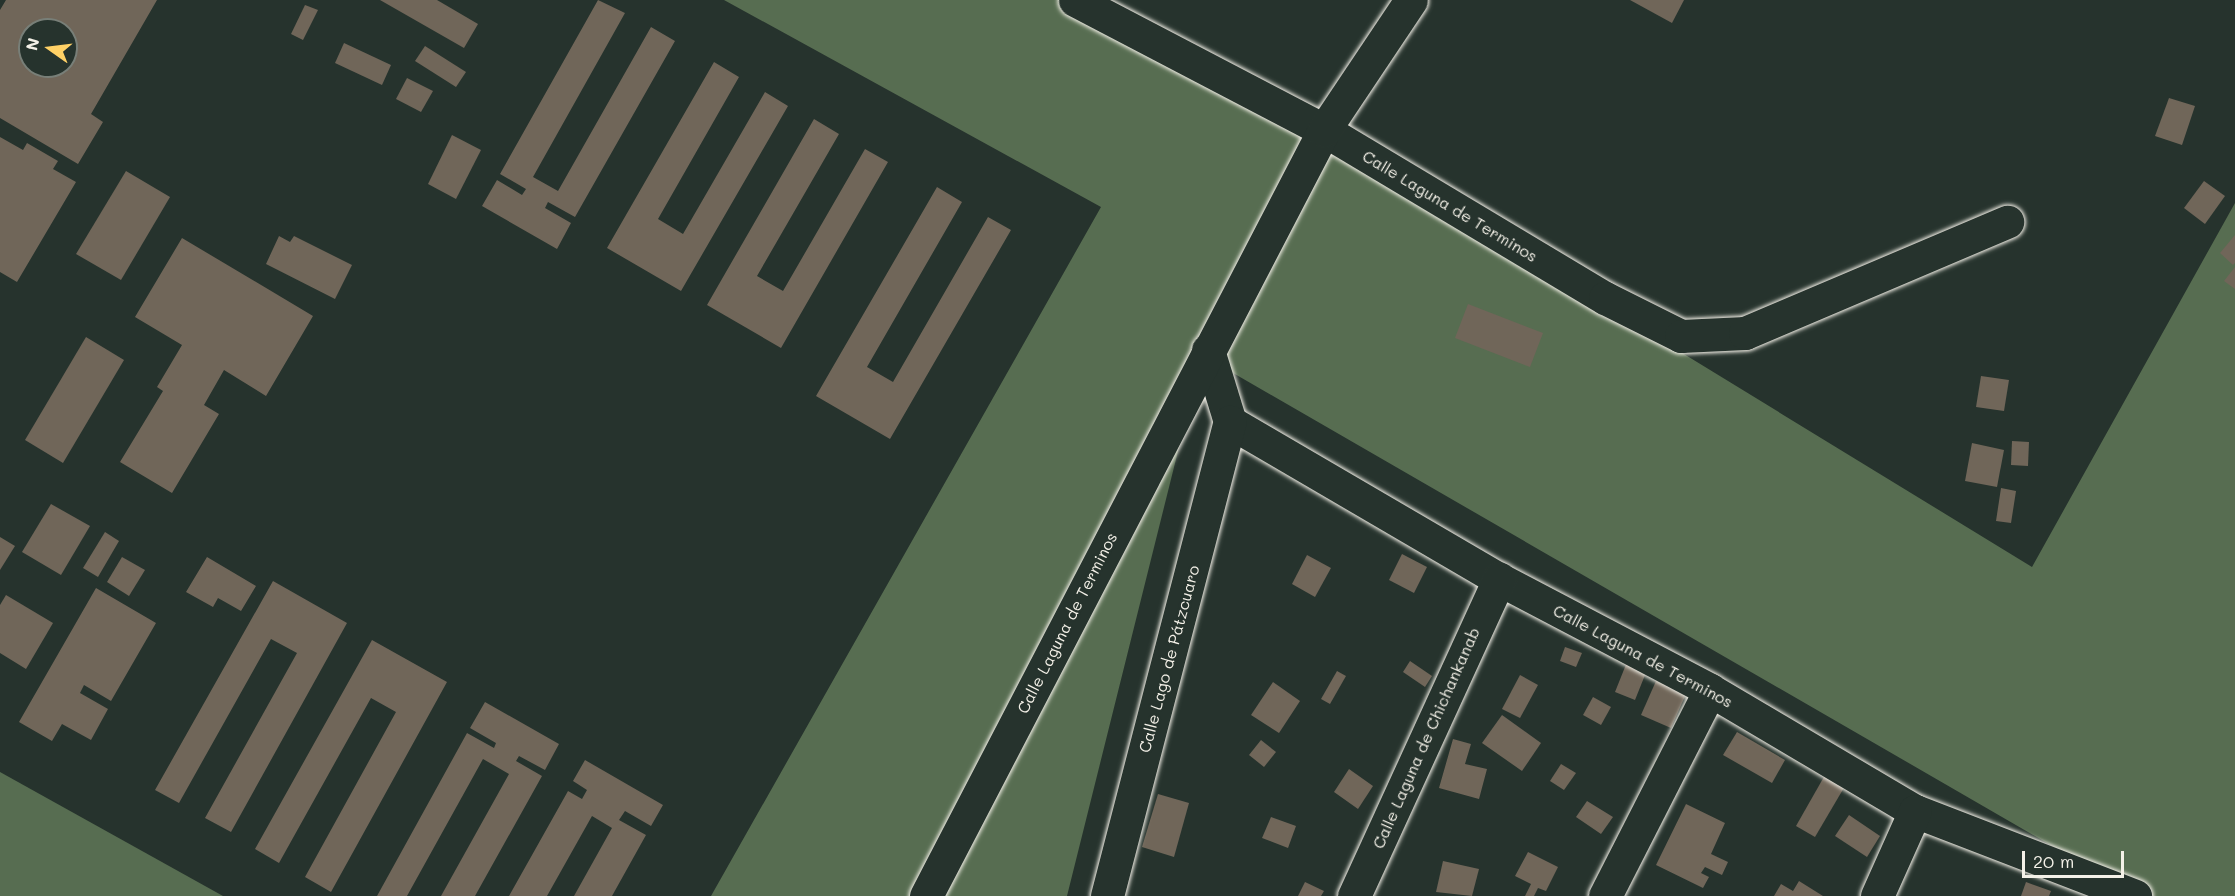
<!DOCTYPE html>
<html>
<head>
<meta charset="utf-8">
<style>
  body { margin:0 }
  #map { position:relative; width:2235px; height:896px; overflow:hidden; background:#26332d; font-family:Mali,sans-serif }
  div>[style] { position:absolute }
  .green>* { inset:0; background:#576d51 }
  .building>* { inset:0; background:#706659 }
  .roads { filter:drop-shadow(0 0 2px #f4f1e8) drop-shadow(0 0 2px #f4f1e8) }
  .minor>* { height:33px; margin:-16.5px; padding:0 16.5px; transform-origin:16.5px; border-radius:16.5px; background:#26332d }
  span { translate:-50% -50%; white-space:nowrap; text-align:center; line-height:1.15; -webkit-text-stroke:4.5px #26332d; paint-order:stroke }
  .street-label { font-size:16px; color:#f4f1e8 }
  .north { position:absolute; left:18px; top:18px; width:60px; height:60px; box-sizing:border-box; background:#26332d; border:2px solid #787f78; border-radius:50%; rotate:284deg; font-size:16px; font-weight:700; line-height:24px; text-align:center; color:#f4f1e8 }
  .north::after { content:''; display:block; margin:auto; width:21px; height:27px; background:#ffd166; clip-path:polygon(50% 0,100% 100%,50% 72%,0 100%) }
  .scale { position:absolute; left:2022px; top:851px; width:102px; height:27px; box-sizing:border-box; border:3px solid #f4f1e8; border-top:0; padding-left:8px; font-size:18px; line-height:21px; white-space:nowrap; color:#f4f1e8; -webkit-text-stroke:4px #26332d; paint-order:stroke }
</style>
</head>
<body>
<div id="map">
  <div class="green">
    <i style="clip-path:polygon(724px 0,1105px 0,2032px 567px,2235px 203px,2235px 896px,2139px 896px,1202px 355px,1067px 896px,711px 896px,1101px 207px)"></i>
    <i style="clip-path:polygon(0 772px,223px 896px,0 896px)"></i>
  </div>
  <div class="building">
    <i style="clip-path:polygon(evenodd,6px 0,157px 0,91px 114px,103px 122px,78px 164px,0 118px,0 10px,6px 0,30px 30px,66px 30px,66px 66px,30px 66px,30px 30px)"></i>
    <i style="clip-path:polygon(380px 0,437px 0,478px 24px,464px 48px)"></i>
    <i style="clip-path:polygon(598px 0,625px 13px,533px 177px,558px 191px,651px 27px,675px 41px,575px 217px,548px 202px,545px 208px,571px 223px,557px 249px,482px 206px,497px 180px,522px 195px,526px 189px,500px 174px)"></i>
    <i style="clip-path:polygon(1630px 0,1684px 0,1672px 23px)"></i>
    <i style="clip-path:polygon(305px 5px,318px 10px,303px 40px,291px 34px)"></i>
    <i style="clip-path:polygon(344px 43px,391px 65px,382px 85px,335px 63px)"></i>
    <i style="clip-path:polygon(425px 46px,466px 72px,456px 87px,415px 61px)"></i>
    <i style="clip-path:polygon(714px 62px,739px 77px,658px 219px,683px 234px,765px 92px,788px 106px,681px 291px,607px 248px)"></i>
    <i style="clip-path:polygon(407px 78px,433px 91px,421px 112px,396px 99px)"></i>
    <i style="clip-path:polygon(2169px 98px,2195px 106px,2182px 145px,2155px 136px)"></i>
    <i style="clip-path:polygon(814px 119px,839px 134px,757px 276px,783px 291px,865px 149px,888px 162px,781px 348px,707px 305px)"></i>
    <i style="clip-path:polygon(452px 135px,481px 150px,456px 199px,428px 184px)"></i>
    <i style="clip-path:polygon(0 137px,23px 150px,27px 143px,58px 161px,53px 169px,76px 182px,17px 282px,0 272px)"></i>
    <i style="clip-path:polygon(126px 171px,170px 197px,121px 280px,76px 254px)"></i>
    <i style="clip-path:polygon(2204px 181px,2225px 196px,2205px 224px,2184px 208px)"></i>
    <i style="clip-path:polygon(937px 187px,962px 202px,867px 367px,893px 382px,988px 217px,1011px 230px,890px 439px,816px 396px)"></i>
    <i style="clip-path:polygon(2235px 235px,2235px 263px,2233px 265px,2220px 253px)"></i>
    <i style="clip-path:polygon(279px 236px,290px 242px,294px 236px,352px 265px,335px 299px,266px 264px)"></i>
    <i style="clip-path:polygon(182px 238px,313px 316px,266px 396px,224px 370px,204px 405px,219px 414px,172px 493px,120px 462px,163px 391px,157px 387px,182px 345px,135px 317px)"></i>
    <i style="clip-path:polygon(2235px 267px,2235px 289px,2224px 281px)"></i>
    <i style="clip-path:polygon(1468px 304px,1543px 333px,1530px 367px,1455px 338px)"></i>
    <i style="clip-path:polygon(86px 337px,124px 360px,63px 463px,25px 440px)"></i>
    <i style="clip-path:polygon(1981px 376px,2009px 380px,2004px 411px,1976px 407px)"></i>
    <i style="clip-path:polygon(2012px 441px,2029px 442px,2028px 466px,2011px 465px)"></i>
    <i style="clip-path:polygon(1972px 443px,2004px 450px,1997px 487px,1965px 481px)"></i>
    <i style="clip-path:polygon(2001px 488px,2016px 491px,2011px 523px,1996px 521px)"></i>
    <i style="clip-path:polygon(51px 504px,90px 526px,61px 575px,22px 552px)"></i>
    <i style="clip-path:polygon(105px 532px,119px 541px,98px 577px,83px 568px)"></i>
    <i style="clip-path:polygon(0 537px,15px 546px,0 570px)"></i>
    <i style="clip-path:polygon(1402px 554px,1427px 567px,1414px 593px,1389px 580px)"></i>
    <i style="clip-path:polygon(1307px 555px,1331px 568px,1315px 597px,1292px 584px)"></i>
    <i style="clip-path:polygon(122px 557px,145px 570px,129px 596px,107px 582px)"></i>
    <i style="clip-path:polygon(207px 557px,256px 586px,241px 611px,218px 598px,213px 607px,186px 592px)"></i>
    <i style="clip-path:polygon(273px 581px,347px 623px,231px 832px,205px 818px,297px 653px,271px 639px,179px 803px,155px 790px)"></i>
    <i style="clip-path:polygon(96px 588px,156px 623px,111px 701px,84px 685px,80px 693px,108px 709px,91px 740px,62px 724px,52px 741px,19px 722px)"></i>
    <i style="clip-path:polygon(6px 595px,53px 623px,26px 669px,0 653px,0 605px)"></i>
    <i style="clip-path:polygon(372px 640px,447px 682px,331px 892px,305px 877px,396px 712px,371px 698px,279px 863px,255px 849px)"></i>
    <i style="clip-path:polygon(1565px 647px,1582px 653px,1576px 667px,1560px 661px)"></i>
    <i style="clip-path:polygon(1410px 661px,1432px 676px,1425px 687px,1403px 672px)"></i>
    <i style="clip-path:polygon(1627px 662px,1647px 670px,1635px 700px,1615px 692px)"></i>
    <i style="clip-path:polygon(1337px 671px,1346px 676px,1330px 704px,1321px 699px)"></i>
    <i style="clip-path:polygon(1520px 675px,1538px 685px,1520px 718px,1502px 709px)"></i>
    <i style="clip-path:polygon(1656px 681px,1686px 694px,1671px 728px,1641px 715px)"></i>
    <i style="clip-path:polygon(1273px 682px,1300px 701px,1279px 733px,1251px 715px)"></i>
    <i style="clip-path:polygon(1593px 697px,1611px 707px,1601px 725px,1583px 715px)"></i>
    <i style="clip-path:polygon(485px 702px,559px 744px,545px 770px,519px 756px,516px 761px,542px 776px,475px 896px,441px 896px,509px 774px,483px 759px,407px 896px,377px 896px,467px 733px,494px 748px,496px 743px,470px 728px)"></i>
    <i style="clip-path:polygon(1502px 715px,1541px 743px,1522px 771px,1482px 743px)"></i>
    <i style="clip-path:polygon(1737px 732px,1785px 760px,1772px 783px,1723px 755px)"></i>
    <i style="clip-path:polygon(1453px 739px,1471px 744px,1465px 764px,1487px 769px,1479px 799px,1439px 788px)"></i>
    <i style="clip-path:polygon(1261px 740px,1276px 752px,1264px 767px,1249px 755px)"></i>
    <i style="clip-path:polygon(585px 760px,663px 805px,651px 826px,625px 811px,619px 820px,646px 835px,612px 896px,574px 896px,612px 828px,592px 816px,547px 896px,509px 896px,568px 791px,582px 799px,587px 790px,573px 781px)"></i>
    <i style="clip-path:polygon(1561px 764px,1576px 773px,1564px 790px,1550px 781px)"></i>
    <i style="clip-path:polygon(1349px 769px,1373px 786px,1358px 809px,1334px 792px)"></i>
    <i style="clip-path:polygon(1825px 775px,1845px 786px,1815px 837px,1796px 826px)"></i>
    <i style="clip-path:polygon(1158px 794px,1189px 803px,1174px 857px,1142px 847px)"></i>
    <i style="clip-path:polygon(1587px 801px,1613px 817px,1601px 834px,1576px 817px)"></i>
    <i style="clip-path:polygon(1686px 804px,1725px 823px,1711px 854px,1728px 862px,1722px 875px,1705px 867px,1701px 873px,1709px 877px,1703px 888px,1656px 865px)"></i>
    <i style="clip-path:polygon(1849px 815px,1880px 836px,1867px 857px,1835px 836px)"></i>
    <i style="clip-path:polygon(1271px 817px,1296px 826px,1288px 848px,1262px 838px)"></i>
    <i style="clip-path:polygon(1528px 852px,1558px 867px,1546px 891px,1538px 888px,1534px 896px,1525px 896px,1531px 884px,1515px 876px)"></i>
    <i style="clip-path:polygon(1443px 861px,1479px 869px,1472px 896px,1436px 892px)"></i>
    <i style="clip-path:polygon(1799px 881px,1823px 896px,1774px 896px,1781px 884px,1793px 891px)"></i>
    <i style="clip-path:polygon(1305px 882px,1324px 891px,1321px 896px,1298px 896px)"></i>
    <i style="clip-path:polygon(2026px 882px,2051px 891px,2049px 896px,2021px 896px)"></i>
  </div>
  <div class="roads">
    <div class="minor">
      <i style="left:1075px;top:0;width:281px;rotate:27.6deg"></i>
      <i style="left:1324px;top:130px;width:327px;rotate:30.9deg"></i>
      <i style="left:1605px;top:298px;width:85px;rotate:26.6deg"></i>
      <i style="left:1681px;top:336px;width:64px;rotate:-2.7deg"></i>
      <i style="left:1745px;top:333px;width:285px;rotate:-23deg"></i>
      <i style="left:1208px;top:350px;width:75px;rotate:73deg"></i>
      <i style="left:1230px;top:422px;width:311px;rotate:30.3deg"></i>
      <i style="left:1499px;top:579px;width:238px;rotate:27.7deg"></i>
      <i style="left:1710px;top:690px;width:238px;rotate:30.6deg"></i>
      <i style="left:1915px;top:811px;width:236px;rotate:21.1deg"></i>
      <i style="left:926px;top:896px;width:863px;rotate:-62.54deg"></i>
      <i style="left:1324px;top:130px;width:156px;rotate:-56.2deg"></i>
      <i style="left:1107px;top:896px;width:490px;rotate:-75.5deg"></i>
      <i style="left:1354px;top:896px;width:349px;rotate:-65.4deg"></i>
      <i style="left:1605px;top:896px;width:231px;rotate:-63deg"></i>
      <i style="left:1877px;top:896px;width:93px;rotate:-65.9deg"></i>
    </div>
  </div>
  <div class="street-label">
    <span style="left:1450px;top:206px;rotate:31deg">Calle Laguna de Terminos</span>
    <span style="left:1067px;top:623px;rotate:-63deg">Calle Laguna de Terminos</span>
    <span style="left:1643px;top:656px;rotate:28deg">Calle Laguna de Terminos</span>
    <span style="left:1169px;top:659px;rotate:-75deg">Calle Lago de Pátzcuaro</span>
    <span style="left:1426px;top:738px;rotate:-66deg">Calle Laguna de Chichankanab</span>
  </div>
  <div class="north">N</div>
  <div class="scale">20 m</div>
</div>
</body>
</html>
